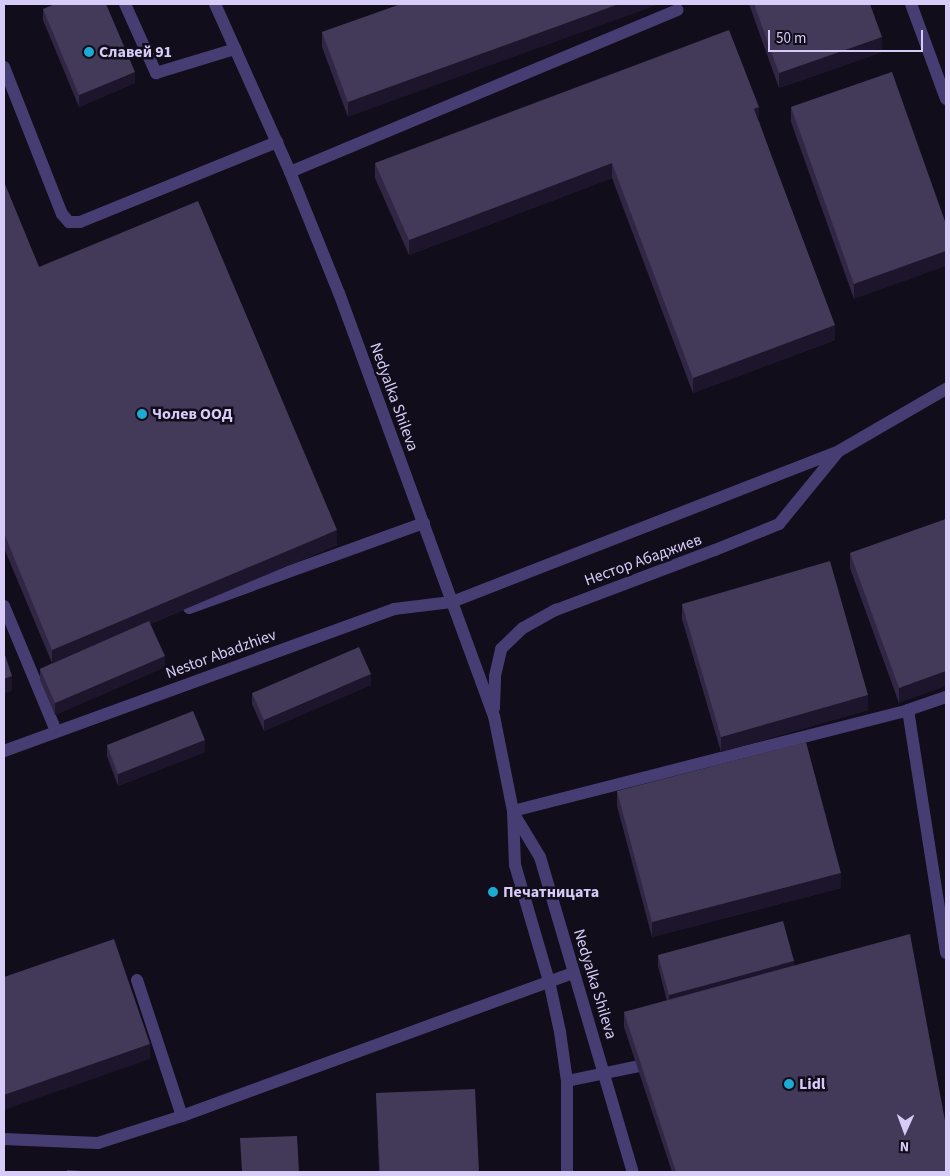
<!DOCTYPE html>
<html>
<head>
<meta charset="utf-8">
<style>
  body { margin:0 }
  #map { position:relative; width:950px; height:1176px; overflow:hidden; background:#110d1a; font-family:"Source Sans 3",sans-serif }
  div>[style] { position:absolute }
  .minor>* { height:12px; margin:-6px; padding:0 6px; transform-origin:6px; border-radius:6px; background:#463e73 }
  .wall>* { inset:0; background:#312745 }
  .shaded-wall>* { inset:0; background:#1d152c }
  .building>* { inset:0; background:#433959 }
  .dots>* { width:14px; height:14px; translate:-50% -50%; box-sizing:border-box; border:2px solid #110d1a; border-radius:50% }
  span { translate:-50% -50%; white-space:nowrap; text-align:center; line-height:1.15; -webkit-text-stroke:5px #110d1a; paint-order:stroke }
  .poi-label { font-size:16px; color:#d7ccf8; font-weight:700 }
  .left { translate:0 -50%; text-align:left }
  .street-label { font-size:16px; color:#d7ccf8 }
  .frame { position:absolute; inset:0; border:5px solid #d7ccf8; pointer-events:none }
  .north { position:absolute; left:880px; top:1106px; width:50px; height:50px; -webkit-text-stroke:4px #110d1a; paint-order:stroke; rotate:182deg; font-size:14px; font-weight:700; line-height:20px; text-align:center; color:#d7ccf8 }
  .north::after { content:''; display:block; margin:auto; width:18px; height:22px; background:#d7ccf8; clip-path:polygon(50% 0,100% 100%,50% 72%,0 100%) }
  .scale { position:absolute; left:768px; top:30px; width:155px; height:22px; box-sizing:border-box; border:2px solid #d7ccf8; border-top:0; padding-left:6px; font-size:15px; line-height:18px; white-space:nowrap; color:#d7ccf8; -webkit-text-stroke:4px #110d1a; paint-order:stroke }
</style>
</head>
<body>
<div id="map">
  <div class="minor">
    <i style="left:125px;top:4px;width:76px;rotate:65.8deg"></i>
    <i style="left:156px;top:73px;width:83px;rotate:-16.9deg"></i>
    <i style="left:215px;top:4px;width:184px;rotate:65.9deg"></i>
    <i style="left:290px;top:172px;width:131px;rotate:68deg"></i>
    <i style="left:339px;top:293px;width:451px;rotate:69.9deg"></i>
    <i style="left:494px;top:716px;width:97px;rotate:78.7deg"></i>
    <i style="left:513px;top:811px;width:54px;rotate:87.9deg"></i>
    <i style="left:515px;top:865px;width:121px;rotate:73.7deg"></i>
    <i style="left:549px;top:981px;width:52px;rotate:77.8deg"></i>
    <i style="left:560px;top:1032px;width:49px;rotate:81.9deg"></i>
    <i style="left:567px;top:1081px;width:91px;rotate:90deg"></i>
    <i style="left:911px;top:4px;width:101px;rotate:69.8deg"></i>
    <i style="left:4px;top:67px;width:158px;rotate:68.5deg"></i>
    <i style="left:62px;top:214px;width:11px;rotate:49deg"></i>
    <i style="left:69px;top:222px;width:11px"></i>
    <i style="left:80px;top:222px;width:213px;rotate:-22.1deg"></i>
    <i style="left:290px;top:172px;width:420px;rotate:-22.7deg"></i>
    <i style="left:4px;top:606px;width:135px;rotate:67.4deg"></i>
    <i style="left:189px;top:608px;width:250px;rotate:-19.9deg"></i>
    <i style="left:494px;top:708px;width:32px;rotate:-88deg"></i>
    <i style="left:495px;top:676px;width:28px;rotate:-77deg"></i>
    <i style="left:501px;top:649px;width:30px;rotate:-44deg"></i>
    <i style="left:523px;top:628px;width:38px;rotate:-29deg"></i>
    <i style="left:556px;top:610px;width:170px;rotate:-20.7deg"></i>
    <i style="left:715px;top:550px;width:69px;rotate:-22.1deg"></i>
    <i style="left:779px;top:524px;width:93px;rotate:-50.7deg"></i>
    <i style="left:908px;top:710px;width:246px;rotate:81.1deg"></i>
    <i style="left:4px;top:751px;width:415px;rotate:-20deg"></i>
    <i style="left:394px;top:609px;width:58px;rotate:-6.9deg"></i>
    <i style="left:452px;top:602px;width:415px;rotate:-21.3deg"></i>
    <i style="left:839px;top:451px;width:124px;rotate:-30.1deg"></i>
    <i style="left:513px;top:811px;width:408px;rotate:-14.3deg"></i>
    <i style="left:908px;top:710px;width:40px;rotate:-18.9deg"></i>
    <i style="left:514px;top:814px;width:50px;rotate:58.8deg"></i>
    <i style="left:540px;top:857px;width:328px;rotate:73.6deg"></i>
    <i style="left:137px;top:980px;width:143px;rotate:71.7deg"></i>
    <i style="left:567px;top:1081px;width:88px;rotate:-11.8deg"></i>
    <i style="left:4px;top:1139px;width:94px;rotate:2.4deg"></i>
    <i style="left:98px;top:1143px;width:88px;rotate:-17.8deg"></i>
    <i style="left:182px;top:1116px;width:416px;rotate:-20.1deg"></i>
  </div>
  <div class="wall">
    <i style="clip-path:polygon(401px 4px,348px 117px,322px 47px,322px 32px)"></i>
    <i style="clip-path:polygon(749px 4px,870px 4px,882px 52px,779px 88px)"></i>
    <i style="clip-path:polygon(43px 9px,135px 83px,79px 107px,43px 20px)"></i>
    <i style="clip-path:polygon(892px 72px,854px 299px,791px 122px,791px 107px)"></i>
    <i style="clip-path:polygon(759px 121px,835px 340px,693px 393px,612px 178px,409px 255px,375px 178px,375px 163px)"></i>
    <i style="clip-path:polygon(4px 182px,39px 267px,337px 545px,150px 624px,165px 667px,55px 715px,40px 680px,40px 669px,52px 663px,4px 548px)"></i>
    <i style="clip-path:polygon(946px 519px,899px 703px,850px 568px,850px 553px)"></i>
    <i style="clip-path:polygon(682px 604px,868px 710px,721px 752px,682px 619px)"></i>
    <i style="clip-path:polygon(371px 685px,264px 731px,252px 704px,252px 693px)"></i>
    <i style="clip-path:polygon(107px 745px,205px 752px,118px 786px,107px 756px)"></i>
    <i style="clip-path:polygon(617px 791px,841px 888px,652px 937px,617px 806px)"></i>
    <i style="clip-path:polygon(658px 955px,794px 966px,946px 1172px,672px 1172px,624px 1027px,624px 1012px,667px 1001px,658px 966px)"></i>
    <i style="clip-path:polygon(376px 1093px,479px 1172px,379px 1172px)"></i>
  </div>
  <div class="shaded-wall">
    <i style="clip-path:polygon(619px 4px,660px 4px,348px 117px,348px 102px)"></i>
    <i style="clip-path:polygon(882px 37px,882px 52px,779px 88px,779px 73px)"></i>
    <i style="clip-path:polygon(135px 72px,135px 83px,79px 107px,79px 95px)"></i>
    <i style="clip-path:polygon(759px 107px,759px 122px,754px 109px)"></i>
    <i style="clip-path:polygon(612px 163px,612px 178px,409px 255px,409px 240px)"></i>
    <i style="clip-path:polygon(946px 251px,946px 266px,854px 299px,854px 284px)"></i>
    <i style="clip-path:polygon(835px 325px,835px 340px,693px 393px,693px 378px)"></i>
    <i style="clip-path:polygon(337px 530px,337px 545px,52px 665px,52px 650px)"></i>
    <i style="clip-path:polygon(165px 656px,165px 667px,55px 715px,55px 703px)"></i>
    <i style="clip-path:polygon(946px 671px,946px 686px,899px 703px,899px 688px)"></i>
    <i style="clip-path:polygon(371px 674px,371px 685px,264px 731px,264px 720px)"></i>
    <i style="clip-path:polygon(12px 676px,12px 691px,4px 694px,4px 679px)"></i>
    <i style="clip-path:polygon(868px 695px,868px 710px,721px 752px,721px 737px)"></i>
    <i style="clip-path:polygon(205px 740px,205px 752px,118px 786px,118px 774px)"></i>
    <i style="clip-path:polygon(841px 873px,841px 888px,652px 937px,652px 922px)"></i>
    <i style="clip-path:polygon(794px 961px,794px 973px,669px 1006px,669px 995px)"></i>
    <i style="clip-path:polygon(150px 1044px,150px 1059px,4px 1110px,4px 1095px)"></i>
  </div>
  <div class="building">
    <i style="clip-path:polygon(55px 4px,106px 4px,135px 72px,79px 95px,43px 9px)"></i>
    <i style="clip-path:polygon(401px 4px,619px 4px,348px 102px,322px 32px)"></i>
    <i style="clip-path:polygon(754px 4px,870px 4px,882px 37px,779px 73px)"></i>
    <i style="clip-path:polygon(729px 30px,759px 107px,754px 109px,835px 325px,693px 378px,612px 163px,409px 240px,375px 163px)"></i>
    <i style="clip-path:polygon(892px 72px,946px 224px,946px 251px,854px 284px,791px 107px)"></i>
    <i style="clip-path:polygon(4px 182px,39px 267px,198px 201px,337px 530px,52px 650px,4px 533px)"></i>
    <i style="clip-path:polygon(946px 519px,946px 671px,899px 688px,850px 553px)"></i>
    <i style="clip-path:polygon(830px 561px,868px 695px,721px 737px,682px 604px)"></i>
    <i style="clip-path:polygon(149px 621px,165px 656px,55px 703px,40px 669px)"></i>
    <i style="clip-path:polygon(359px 647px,371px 674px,264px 720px,252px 693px)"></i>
    <i style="clip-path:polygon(4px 652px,12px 676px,4px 679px)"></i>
    <i style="clip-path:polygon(193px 711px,205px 740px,118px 774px,107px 745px)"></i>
    <i style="clip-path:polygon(806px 742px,841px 873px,652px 922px,617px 791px)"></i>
    <i style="clip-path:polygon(783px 921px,794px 961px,669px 995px,658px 955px)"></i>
    <i style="clip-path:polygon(910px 934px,946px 1126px,946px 1172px,676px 1172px,624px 1012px)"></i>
    <i style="clip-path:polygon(114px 939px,150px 1044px,4px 1095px,4px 977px)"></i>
    <i style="clip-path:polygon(475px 1089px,479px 1172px,380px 1172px,376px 1093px)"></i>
    <i style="clip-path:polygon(297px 1136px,299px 1172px,242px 1172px,240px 1138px)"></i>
    <i style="clip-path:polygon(67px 1170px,98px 1172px,67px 1172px)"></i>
  </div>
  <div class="dots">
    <i style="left:89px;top:52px;background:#1dabd4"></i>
    <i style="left:142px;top:414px;background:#1dabd4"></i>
    <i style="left:493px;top:892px;background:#1dabd4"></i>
    <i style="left:789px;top:1084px;background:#1dabd4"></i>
  </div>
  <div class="poi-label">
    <span class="left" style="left:99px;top:52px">Славей 91</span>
    <span class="left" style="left:152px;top:414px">Чолев ООД</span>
    <span class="left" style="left:503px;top:892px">Печатницата</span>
    <span class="left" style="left:799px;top:1084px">Lidl</span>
  </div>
  <div class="street-label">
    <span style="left:394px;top:397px;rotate:70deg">Nedyalka Shileva</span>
    <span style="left:643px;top:560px;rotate:-20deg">Нестор Абаджиев</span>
    <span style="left:221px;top:654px;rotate:-20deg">Nestor Abadzhiev</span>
    <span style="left:595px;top:984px;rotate:73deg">Nedyalka Shileva</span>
  </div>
  <div class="frame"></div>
  <div class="north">N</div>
  <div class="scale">50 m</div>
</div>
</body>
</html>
